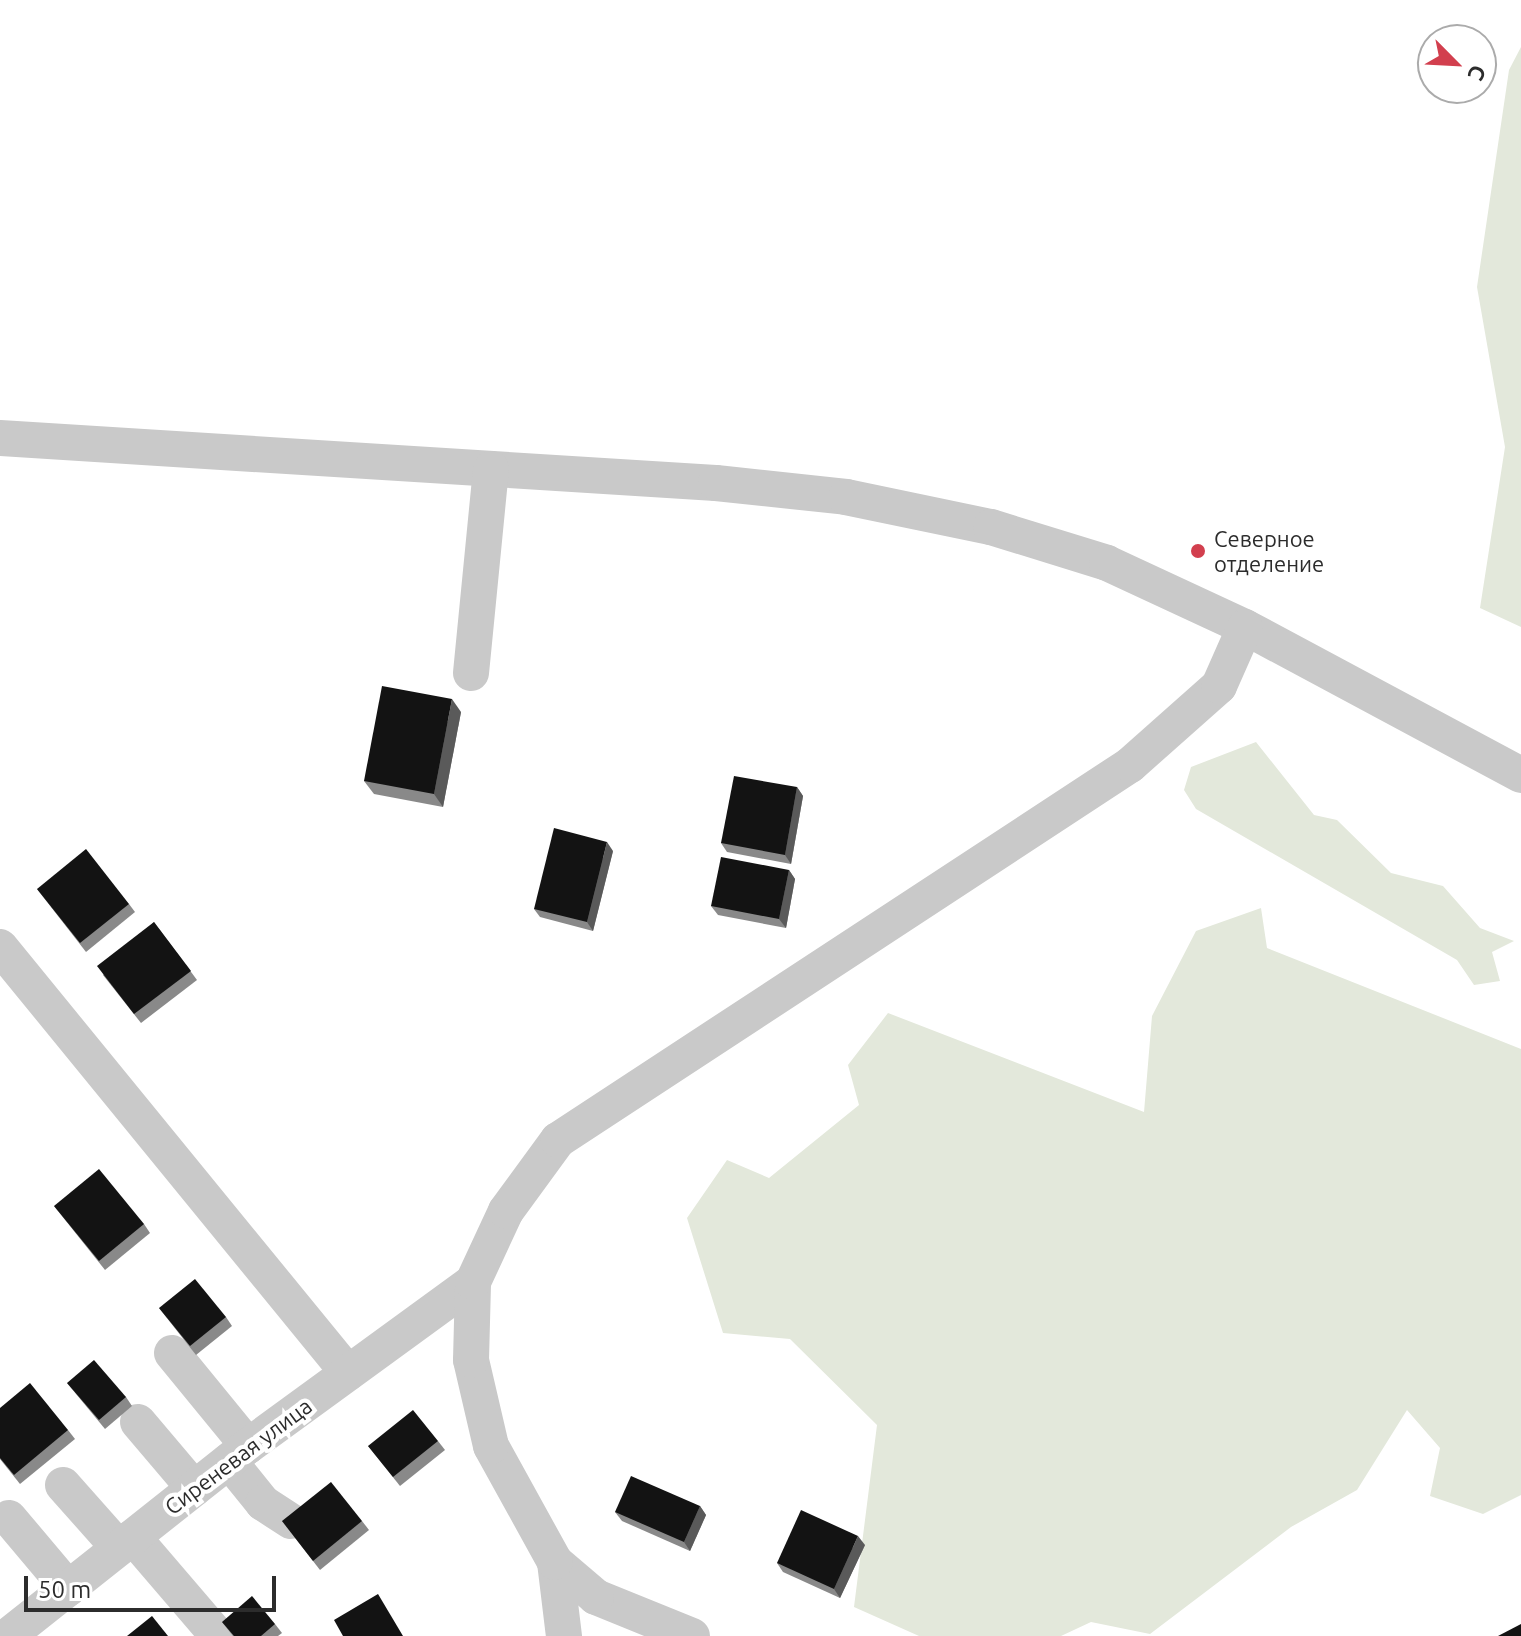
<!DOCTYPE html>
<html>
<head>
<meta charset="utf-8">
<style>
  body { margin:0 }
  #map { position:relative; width:1521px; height:1636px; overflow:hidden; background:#fff; font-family:Ubuntu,sans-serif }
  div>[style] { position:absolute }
  .green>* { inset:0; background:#e3e8db }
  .minor>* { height:36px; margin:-18px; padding:0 18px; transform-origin:18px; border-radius:18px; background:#c9c9c9 }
  .wall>* { inset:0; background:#898989 }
  .shaded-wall>* { inset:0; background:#5a5a5a }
  .building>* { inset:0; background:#131313 }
  .dots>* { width:22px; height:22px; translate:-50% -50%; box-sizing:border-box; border:4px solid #fff; border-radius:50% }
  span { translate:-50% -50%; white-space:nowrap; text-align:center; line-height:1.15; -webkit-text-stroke:8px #fff; paint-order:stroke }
  .poi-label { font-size:22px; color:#2c2c2c }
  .left { translate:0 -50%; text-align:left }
  .street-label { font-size:22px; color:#2c2c2c }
  .north { position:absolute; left:1417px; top:24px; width:80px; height:80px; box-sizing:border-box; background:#fff; border:2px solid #ababab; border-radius:50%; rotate:114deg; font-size:22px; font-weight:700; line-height:32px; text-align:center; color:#2c2c2c }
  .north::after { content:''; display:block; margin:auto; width:28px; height:36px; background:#d23f4e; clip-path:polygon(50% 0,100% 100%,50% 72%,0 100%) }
  .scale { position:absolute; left:24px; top:1576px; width:252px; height:36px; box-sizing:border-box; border:4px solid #2c2c2c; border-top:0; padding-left:10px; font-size:24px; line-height:28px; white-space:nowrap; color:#2c2c2c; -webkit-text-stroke:6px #fff; paint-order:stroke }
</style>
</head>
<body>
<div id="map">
  <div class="green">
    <i style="clip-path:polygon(1521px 47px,1521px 627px,1480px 608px,1505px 447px,1477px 287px,1509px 70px)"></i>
    <i style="clip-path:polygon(1256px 742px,1314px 815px,1337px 820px,1391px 873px,1443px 886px,1480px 928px,1514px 941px,1492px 952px,1500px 981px,1474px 985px,1457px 960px,1196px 809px,1184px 790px,1191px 767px)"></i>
    <i style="clip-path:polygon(1261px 908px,1267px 948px,1521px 1049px,1521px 1495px,1483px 1514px,1430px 1496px,1440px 1448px,1407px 1410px,1357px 1490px,1291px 1527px,1150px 1634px,1091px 1622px,1061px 1636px,919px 1636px,854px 1607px,877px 1425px,790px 1339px,723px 1333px,687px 1218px,727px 1160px,769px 1178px,859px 1105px,848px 1065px,888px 1013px,1144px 1112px,1152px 1016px,1196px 931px)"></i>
  </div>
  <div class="minor">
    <i style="left:0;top:438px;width:717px;rotate:3.6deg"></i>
    <i style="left:716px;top:483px;width:131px;rotate:6.1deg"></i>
    <i style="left:846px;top:497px;width:148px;rotate:11.7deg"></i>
    <i style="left:991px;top:527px;width:121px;rotate:17.2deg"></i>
    <i style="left:1107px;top:563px;width:152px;rotate:24.9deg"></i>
    <i style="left:1245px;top:627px;width:313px;rotate:28.2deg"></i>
    <i style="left:471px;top:673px;width:205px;rotate:-84.4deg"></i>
    <i style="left:0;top:947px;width:550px;rotate:50.75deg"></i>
    <i style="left:172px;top:1353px;width:120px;rotate:50.7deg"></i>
    <i style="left:138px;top:1422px;width:87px;rotate:49.7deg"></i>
    <i style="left:229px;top:1461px;width:54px;rotate:51deg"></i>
    <i style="left:263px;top:1503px;width:33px;rotate:33deg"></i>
    <i style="left:63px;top:1485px;width:84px;rotate:48.4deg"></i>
    <i style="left:9px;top:1518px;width:92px;rotate:49.9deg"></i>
    <i style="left:133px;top:1537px;width:130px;rotate:49.4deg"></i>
    <i style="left:555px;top:1562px;width:75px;rotate:83.1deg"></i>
    <i style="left:8px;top:1636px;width:306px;rotate:-38.4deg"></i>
    <i style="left:248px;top:1446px;width:278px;rotate:-36.1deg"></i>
    <i style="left:692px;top:1636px;width:104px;rotate:-157.9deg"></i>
    <i style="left:596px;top:1597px;width:54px;rotate:-139.5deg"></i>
    <i style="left:555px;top:1562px;width:132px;rotate:-118.9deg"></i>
    <i style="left:491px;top:1446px;width:88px;rotate:-103.1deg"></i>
    <i style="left:471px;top:1360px;width:78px;rotate:-88.5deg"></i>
    <i style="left:473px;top:1282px;width:78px;rotate:-65.1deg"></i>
    <i style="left:506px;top:1211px;width:88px;rotate:-53.8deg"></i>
    <i style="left:558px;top:1140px;width:684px;rotate:-33.25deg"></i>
    <i style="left:1130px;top:765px;width:119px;rotate:-41.6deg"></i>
    <i style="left:1219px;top:686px;width:64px;rotate:-66.2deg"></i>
  </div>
  <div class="wall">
    <i style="clip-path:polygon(461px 712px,443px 807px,374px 794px,364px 781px)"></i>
    <i style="clip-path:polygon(797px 787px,803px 796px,791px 864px,727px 852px,721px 843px)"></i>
    <i style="clip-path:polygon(613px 851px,593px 931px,540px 917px,534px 909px)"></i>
    <i style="clip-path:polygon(789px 870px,795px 879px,786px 928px,718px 915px,711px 906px)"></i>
    <i style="clip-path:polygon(37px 889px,129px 904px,135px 912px,86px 952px)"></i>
    <i style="clip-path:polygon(154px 922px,197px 980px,141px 1023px,103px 975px)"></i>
    <i style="clip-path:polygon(54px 1206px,144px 1224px,150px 1233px,105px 1270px)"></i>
    <i style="clip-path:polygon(159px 1308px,226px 1317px,232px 1326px,196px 1355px)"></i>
    <i style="clip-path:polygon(67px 1383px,126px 1397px,132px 1406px,105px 1429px)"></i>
    <i style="clip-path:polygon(0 1408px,68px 1430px,75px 1439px,20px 1484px,0 1459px)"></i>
    <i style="clip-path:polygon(438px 1441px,445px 1450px,400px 1486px,368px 1446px)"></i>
    <i style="clip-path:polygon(700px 1506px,706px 1515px,690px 1551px,622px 1521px,615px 1512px)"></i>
    <i style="clip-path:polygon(282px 1521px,362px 1521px,369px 1530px,320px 1570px)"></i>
    <i style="clip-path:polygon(865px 1545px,840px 1598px,783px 1572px,777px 1563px)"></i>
    <i style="clip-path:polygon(222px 1622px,275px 1624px,282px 1633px,278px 1636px,233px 1636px)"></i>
  </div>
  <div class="shaded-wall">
    <i style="clip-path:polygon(452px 699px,461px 712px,443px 807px,434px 794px)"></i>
    <i style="clip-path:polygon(797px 787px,803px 796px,791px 864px,785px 855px)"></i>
    <i style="clip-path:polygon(607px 842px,613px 851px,593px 931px,587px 922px)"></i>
    <i style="clip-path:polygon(789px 870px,795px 879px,786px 928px,779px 919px)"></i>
    <i style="clip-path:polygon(700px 1506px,706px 1515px,690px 1551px,684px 1542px)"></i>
    <i style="clip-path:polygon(858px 1536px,865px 1545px,840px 1598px,834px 1589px)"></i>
  </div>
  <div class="building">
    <i style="clip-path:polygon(382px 686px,452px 699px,434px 794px,364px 781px)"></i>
    <i style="clip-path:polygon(734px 776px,797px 787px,785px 855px,721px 843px)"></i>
    <i style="clip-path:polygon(554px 828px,607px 842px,587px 922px,534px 909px)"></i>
    <i style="clip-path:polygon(86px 849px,129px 904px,80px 943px,37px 889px)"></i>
    <i style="clip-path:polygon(721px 857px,789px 870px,779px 919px,711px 906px)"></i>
    <i style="clip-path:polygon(154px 922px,191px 971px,134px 1014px,97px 966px)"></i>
    <i style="clip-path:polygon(99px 1169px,144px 1224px,99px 1261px,54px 1206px)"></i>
    <i style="clip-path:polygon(195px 1279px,226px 1317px,190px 1346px,159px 1308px)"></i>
    <i style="clip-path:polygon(94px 1360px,126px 1397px,99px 1420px,67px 1383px)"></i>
    <i style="clip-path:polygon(30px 1383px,68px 1430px,14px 1475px,0 1458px,0 1408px)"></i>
    <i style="clip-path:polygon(413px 1410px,438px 1441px,393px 1477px,368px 1446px)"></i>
    <i style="clip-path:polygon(631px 1476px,700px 1506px,684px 1542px,615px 1512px)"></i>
    <i style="clip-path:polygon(331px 1482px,362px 1521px,313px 1561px,282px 1521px)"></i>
    <i style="clip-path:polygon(801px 1510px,858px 1536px,834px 1589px,777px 1563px)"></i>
    <i style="clip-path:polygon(378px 1594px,403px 1636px,343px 1636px,334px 1620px)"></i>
    <i style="clip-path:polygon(252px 1596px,275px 1624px,261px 1636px,234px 1636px,222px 1622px)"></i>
    <i style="clip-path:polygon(152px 1616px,168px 1636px,127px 1636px)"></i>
    <i style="clip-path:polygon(1521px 1624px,1521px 1636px,1498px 1636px)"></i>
  </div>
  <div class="dots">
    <i style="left:1198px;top:551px;background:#d23f4e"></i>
  </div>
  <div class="poi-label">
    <span class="left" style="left:1214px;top:551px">Северное<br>отделение</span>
  </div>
  <div class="street-label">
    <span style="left:238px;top:1456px;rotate:-37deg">Сиреневая улица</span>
  </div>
  <div class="north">С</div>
  <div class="scale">50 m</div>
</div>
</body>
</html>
